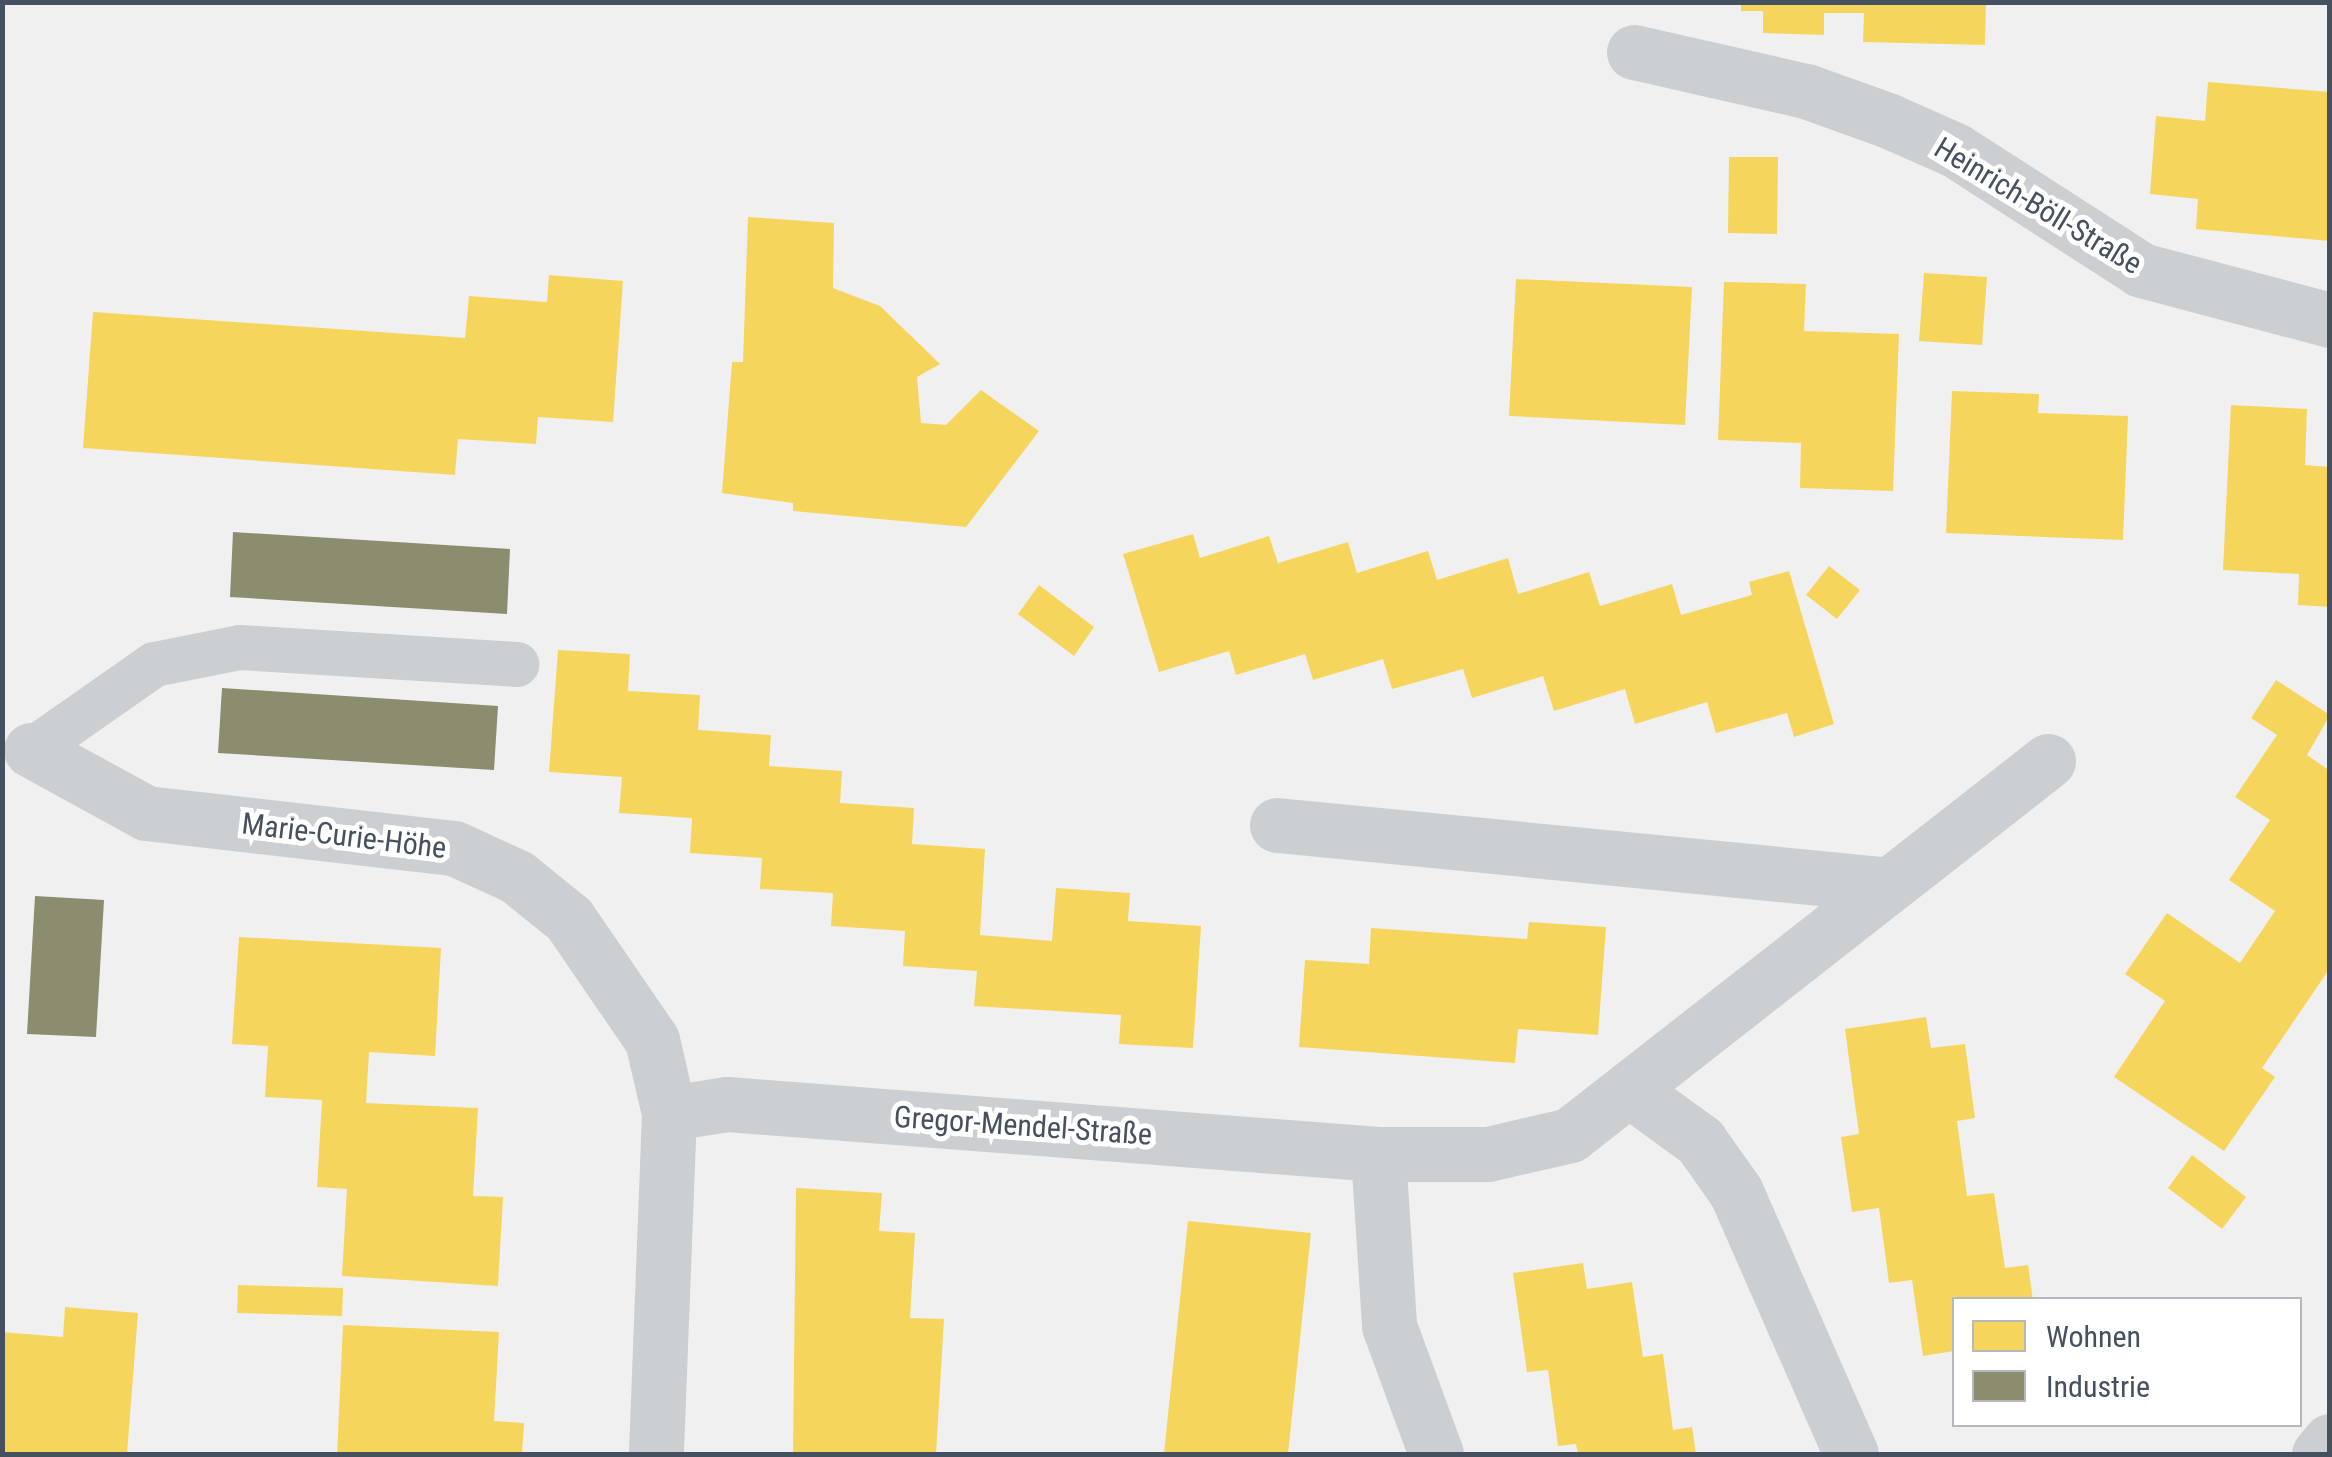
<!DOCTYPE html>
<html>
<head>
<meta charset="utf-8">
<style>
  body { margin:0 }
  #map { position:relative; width:2332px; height:1457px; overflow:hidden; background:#f1f0f0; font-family:"Roboto Condensed",sans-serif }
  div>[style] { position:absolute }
  .homes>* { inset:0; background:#f6d55c }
  .industry>* { inset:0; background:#8c8c6e }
  .service>* { height:45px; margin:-22.5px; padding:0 22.5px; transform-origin:22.5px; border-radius:22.5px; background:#cccfd1 }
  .minor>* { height:55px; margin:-27.5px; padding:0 27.5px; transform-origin:27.5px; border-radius:27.5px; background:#cccfd1 }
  span { translate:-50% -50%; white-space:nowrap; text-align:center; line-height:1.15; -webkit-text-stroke:10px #fff; paint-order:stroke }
  .street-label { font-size:30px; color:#45515f }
  .frame { position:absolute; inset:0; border:5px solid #45515f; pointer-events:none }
  .legend { position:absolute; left:1952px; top:1297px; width:350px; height:130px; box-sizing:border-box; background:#fff; border:2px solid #b5b9bf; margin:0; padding:12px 18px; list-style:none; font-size:30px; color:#45515f }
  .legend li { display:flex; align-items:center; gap:20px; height:50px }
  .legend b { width:50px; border:2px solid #b5b9bf }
</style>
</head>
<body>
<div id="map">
  <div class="homes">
    <i style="clip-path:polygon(1741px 2px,1986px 2px,1985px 45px,1863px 42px,1864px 13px,1824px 13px,1824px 35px,1763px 33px,1763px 11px,1741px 11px)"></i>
    <i style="clip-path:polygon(2208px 82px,2330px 92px,2330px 241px,2196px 229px,2198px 199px,2150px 194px,2156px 116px,2205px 121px)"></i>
    <i style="clip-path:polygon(1729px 157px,1778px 157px,1777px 234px,1728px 233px)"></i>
    <i style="clip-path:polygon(748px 217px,834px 223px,833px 288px,880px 306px,940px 364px,917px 377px,921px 423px,946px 425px,981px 390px,1039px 431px,966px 527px,793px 511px,793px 503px,722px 493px,732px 362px,743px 362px)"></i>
    <i style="clip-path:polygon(1924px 273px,1987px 277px,1982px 345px,1919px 341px)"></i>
    <i style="clip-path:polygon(549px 275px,623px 281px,613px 422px,538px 417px,536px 444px,458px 439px,455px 475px,83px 448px,93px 312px,465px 338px,469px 296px,547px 302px)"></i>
    <i style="clip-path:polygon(1516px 279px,1692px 287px,1685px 425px,1509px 416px)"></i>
    <i style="clip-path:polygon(1724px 282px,1806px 284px,1804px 331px,1899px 334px,1893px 491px,1800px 488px,1801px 443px,1718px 440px)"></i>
    <i style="clip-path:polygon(1952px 391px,2039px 394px,2038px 413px,2128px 416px,2123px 540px,1946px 533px)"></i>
    <i style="clip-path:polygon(2231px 405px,2307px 409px,2305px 465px,2330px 467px,2330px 607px,2298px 605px,2299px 574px,2223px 570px)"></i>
    <i style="clip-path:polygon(1193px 534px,1200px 558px,1269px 536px,1278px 563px,1348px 542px,1357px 573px,1428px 551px,1437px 580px,1508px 558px,1518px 594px,1589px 572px,1600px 606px,1672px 584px,1681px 615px,1752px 595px,1749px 582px,1789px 571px,1834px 724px,1794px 737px,1787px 713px,1716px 733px,1707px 702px,1635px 724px,1625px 689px,1554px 711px,1543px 676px,1472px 698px,1463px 669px,1392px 689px,1383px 659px,1313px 680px,1305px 654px,1236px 675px,1229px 651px,1159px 672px,1123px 554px)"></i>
    <i style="clip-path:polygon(1829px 566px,1860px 590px,1837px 619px,1806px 595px)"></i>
    <i style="clip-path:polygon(1039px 585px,1094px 627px,1074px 656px,1018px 614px)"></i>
    <i style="clip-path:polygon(558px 650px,630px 654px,628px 691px,700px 695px,698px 730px,771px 735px,769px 766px,842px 771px,840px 803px,914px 808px,912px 844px,985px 849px,980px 935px,1052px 941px,1056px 888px,1130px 893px,1128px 921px,1201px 926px,1193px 1048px,1119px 1044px,1121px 1015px,974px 1006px,977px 971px,903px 966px,905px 931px,831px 926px,833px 893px,760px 889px,762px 858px,690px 853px,692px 818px,619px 813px,622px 777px,549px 772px)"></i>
    <i style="clip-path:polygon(2276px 680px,2330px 715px,2307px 755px,2330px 771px,2330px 968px,2262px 1068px,2275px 1077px,2224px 1151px,2114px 1077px,2165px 1001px,2125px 974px,2167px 913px,2240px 963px,2275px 911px,2229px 880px,2270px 820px,2235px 797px,2277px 735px,2251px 718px)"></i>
    <i style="clip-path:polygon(1529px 922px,1606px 927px,1598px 1035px,1518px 1029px,1515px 1063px,1299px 1047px,1305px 960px,1369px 964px,1371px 928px,1527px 939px)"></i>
    <i style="clip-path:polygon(239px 937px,441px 948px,435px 1056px,369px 1052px,366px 1103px,478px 1108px,473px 1196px,503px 1197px,498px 1286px,342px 1276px,347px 1189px,317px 1187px,322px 1100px,265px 1097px,268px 1046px,232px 1044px)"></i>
    <i style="clip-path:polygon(1926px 1017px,1931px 1048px,1965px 1044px,1975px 1118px,1957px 1121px,1967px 1196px,1994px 1193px,2005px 1268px,2028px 1265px,2033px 1300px,1954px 1300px,1954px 1351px,1923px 1356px,1912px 1280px,1889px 1283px,1879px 1208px,1852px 1212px,1841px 1137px,1859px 1134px,1845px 1029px)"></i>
    <i style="clip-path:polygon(2192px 1155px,2246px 1197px,2222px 1229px,2168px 1188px)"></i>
    <i style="clip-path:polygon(796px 1188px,882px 1193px,879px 1231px,915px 1233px,910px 1318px,944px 1319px,936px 1454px,793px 1454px)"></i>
    <i style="clip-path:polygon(1188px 1221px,1311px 1233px,1288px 1454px,1164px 1454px)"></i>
    <i style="clip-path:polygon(1583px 1263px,1587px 1289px,1632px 1282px,1643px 1357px,1663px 1354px,1673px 1430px,1692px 1427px,1696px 1454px,1578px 1454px,1576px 1444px,1558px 1446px,1548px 1370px,1527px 1372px,1513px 1273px)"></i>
    <i style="clip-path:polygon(238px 1285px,343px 1288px,342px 1316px,237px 1313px)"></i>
    <i style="clip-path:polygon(65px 1307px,138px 1313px,127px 1454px,2px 1454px,2px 1332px,63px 1337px)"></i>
    <i style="clip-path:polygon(343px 1325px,499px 1332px,494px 1421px,524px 1423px,522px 1454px,337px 1454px)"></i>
  </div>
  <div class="industry">
    <i style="clip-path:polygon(233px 532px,510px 549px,507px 614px,230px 597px)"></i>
    <i style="clip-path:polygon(222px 688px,498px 706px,494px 770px,218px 753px)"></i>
    <i style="clip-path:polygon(35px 896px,104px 900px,96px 1037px,27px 1034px)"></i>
  </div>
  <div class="service">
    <i style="left:31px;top:750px;width:150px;rotate:-35deg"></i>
    <i style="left:154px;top:664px;width:87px;rotate:-11.3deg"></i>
    <i style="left:239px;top:647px;width:278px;rotate:3.5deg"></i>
  </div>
  <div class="minor">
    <i style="left:1634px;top:52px;width:176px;rotate:12.8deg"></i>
    <i style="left:1806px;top:91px;width:86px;rotate:19.7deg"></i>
    <i style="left:1887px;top:120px;width:74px;rotate:23.8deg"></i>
    <i style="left:1955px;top:150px;width:221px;rotate:32.8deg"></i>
    <i style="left:2141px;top:270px;width:196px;rotate:14.8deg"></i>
    <i style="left:31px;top:750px;width:131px;rotate:28.7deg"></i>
    <i style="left:146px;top:813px;width:310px;rotate:6.5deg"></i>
    <i style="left:454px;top:848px;width:69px;rotate:24.7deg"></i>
    <i style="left:517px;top:877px;width:67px;rotate:38.9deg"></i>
    <i style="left:569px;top:919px;width:147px;rotate:55.6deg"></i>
    <i style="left:652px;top:1040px;width:75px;rotate:76.9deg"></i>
    <i style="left:669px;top:1113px;width:341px;rotate:92.2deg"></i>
    <i style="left:1277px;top:825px;width:608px;rotate:5.57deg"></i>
    <i style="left:1634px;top:1093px;width:82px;rotate:36deg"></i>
    <i style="left:1700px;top:1141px;width:62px;rotate:54.8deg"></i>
    <i style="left:1736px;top:1192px;width:286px;rotate:66.3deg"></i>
    <i style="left:669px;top:1113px;width:59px;rotate:-8.8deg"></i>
    <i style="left:727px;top:1104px;width:653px;rotate:4.39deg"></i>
    <i style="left:1378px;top:1154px;width:110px"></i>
    <i style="left:1488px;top:1154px;width:84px;rotate:-13deg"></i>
    <i style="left:1570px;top:1135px;width:607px;rotate:-38.04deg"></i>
    <i style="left:1378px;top:1154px;width:172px;rotate:86.3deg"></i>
    <i style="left:1389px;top:1326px;width:136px;rotate:69.8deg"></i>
    <i style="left:2319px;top:1454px;width:17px;rotate:-50deg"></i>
  </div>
  <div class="street-label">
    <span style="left:2038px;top:206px;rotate:31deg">Heinrich-Böll-Straße</span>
    <span style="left:344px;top:836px;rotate:7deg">Marie-Curie-Höhe</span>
    <span style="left:1023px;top:1126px;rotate:4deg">Gregor-Mendel-Straße</span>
  </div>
  <div class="frame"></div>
  <ul class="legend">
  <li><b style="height:28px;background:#f6d55c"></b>Wohnen</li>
  <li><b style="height:28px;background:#8c8c6e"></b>Industrie</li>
  </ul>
</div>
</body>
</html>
